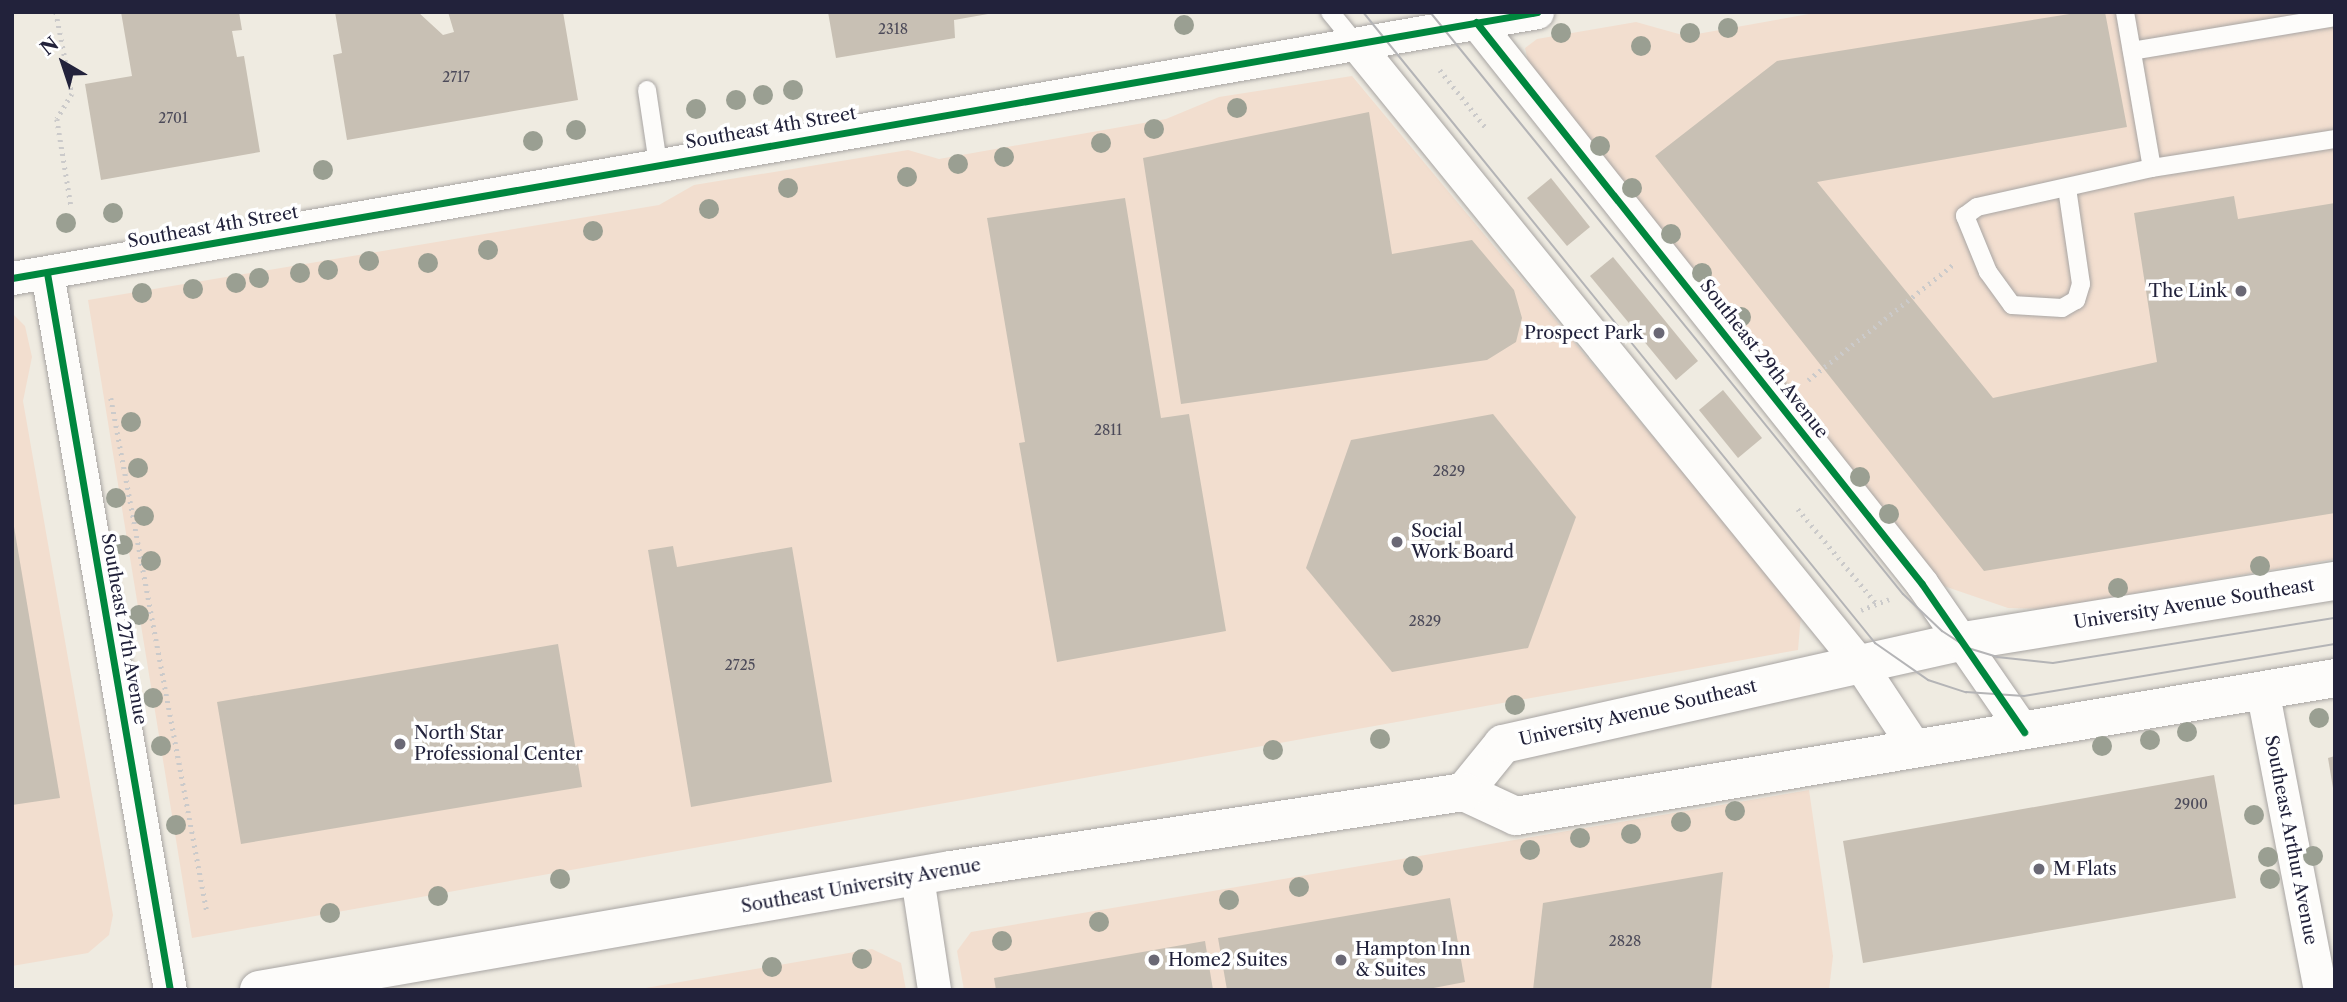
<!DOCTYPE html>
<html>
<head>
<meta charset="utf-8">
<style>
  body { margin:0 }
  #map { position:relative; width:2347px; height:1002px; overflow:hidden; background:#efebe1; font-family:"Libre Caslon Text",serif }
  div>[style] { position:absolute }
  .built>* { inset:0; background:#f2decf }
  .building>* { inset:0; background:#c8c0b4 }
  .path>* { height:4.5px; margin-top:-2.25px; transform-origin:0; background:repeating-linear-gradient(90deg,#cbcaca 0 2px,transparent 0 7px) }
  .roads { filter:drop-shadow(0 0 2px #a8a5a3) drop-shadow(0 0 2px #a8a5a3) }
  .service>* { height:18px; margin:-9px; padding:0 9px; transform-origin:9px; border-radius:9px; background:#fdfcfa }
  .minor>* { height:33px; margin:-16.5px; padding:0 16.5px; transform-origin:16.5px; border-radius:16.5px; background:#fdfcfa }
  .secondary>* { height:38px; margin:-19px; padding:0 19px; transform-origin:19px; border-radius:19px; background:#fdfcfa }
  .tram>* { height:2px; margin:-1px; padding:0 1px; transform-origin:1px; border-radius:1px; background:#b4b4b6 }
  .cycleway>* { height:7px; margin:-3.5px; padding:0 3.5px; transform-origin:3.5px; border-radius:3.5px; background:#00873e }
  .trees>* { width:20px; height:20px; margin:-10px; border-radius:50%; background:#9a9f92 }
  .dots>* { width:19px; height:19px; translate:-50% -50%; box-sizing:border-box; border:4px solid #fff; border-radius:50% }
  span { translate:-50% -50%; white-space:nowrap; text-align:center; line-height:1.15; -webkit-text-stroke:7px #fff; paint-order:stroke }
  .number-label { font-size:14px; color:#4c4a59 }
  .number-label span { -webkit-text-stroke-width:0 }
  .street-label { font-size:18px; color:#22223b }
  .poi-label { font-size:18px; color:#22223b }
  .right { translate:-100% -50%; text-align:right }
  .left { translate:0 -50%; text-align:left }
  .frame { position:absolute; inset:0; border:14px solid #22223b; pointer-events:none }
  .north { position:absolute; left:28px; top:28px; width:70px; height:70px; -webkit-text-stroke:5px #fff; paint-order:stroke; rotate:321deg; font-size:19px; font-weight:700; line-height:28px; text-align:center; color:#22223b }
  .north::after { content:''; display:block; margin:auto; width:24px; height:32px; background:#22223b; clip-path:polygon(50% 0,100% 100%,50% 72%,0 100%) }
</style>
</head>
<body>
<div id="map">
  <div class="built">
    <i style="clip-path:polygon(1820px 12px,2335px 12px,2335px 559px,2043px 609px,2008px 608px,1941px 585px,1529px 66px,1525px 48px,1537px 39px,1636px 22px,1686px 36px)"></i>
    <i style="clip-path:polygon(1352px 76px,1801px 614px,1798px 650px,192px 938px,88px 300px,659px 205px,694px 185px,908px 150px,939px 159px,1166px 119px,1219px 97px)"></i>
    <i style="clip-path:polygon(12px 313px,25px 326px,32px 357px,23px 401px,113px 915px,109px 935px,88px 953px,12px 966px)"></i>
    <i style="clip-path:polygon(1809px 790px,1833px 956px,1829px 990px,964px 990px,957px 951px,971px 932px)"></i>
    <i style="clip-path:polygon(872px 949px,901px 963px,906px 990px,634px 990px)"></i>
  </div>
  <div class="building">
    <i style="clip-path:polygon(121px 12px,239px 12px,242px 30px,232px 31px,237px 57px,244px 56px,260px 152px,101px 180px,85px 84px,132px 76px)"></i>
    <i style="clip-path:polygon(335px 12px,418px 12px,443px 35px,454px 32px,448px 12px,563px 12px,578px 100px,347px 140px,333px 55px,342px 53px)"></i>
    <i style="clip-path:polygon(828px 12px,988px 12px,988px 14px,954px 20px,955px 38px,836px 58px)"></i>
    <i style="clip-path:polygon(2082px 12px,2105px 12px,2127px 127px,1817px 182px,1993px 398px,2157px 362px,2134px 213px,2234px 196px,2238px 219px,2335px 203px,2335px 513px,1984px 571px,1655px 156px,1777px 61px)"></i>
    <i style="clip-path:polygon(1369px 112px,1392px 254px,1472px 240px,1514px 290px,1522px 318px,1516px 342px,1487px 360px,1181px 404px,1143px 158px)"></i>
    <i style="clip-path:polygon(1551px 178px,1590px 227px,1567px 246px,1527px 198px)"></i>
    <i style="clip-path:polygon(1125px 198px,1161px 418px,1189px 414px,1226px 631px,1057px 662px,1019px 443px,1025px 442px,987px 218px)"></i>
    <i style="clip-path:polygon(1613px 257px,1698px 361px,1676px 380px,1590px 276px)"></i>
    <i style="clip-path:polygon(1723px 390px,1762px 438px,1738px 458px,1699px 410px)"></i>
    <i style="clip-path:polygon(1493px 414px,1576px 517px,1528px 648px,1392px 672px,1306px 568px,1351px 440px)"></i>
    <i style="clip-path:polygon(12px 515px,60px 798px,12px 805px)"></i>
    <i style="clip-path:polygon(673px 546px,677px 567px,792px 547px,832px 782px,691px 807px,648px 550px)"></i>
    <i style="clip-path:polygon(558px 644px,582px 787px,241px 844px,217px 702px)"></i>
    <i style="clip-path:polygon(2335px 756px,2335px 788px,2333px 788px,2328px 758px)"></i>
    <i style="clip-path:polygon(2214px 775px,2236px 898px,1863px 963px,1843px 841px)"></i>
    <i style="clip-path:polygon(1723px 872px,1711px 990px,1533px 990px,1543px 903px)"></i>
    <i style="clip-path:polygon(1450px 898px,1465px 982px,1423px 990px,1227px 990px,1218px 938px)"></i>
    <i style="clip-path:polygon(1205px 941px,1213px 990px,996px 990px,994px 978px)"></i>
  </div>
  <div class="path">
    <i style="left:56px;top:12px;width:84px;rotate:79deg"></i>
    <i style="left:72px;top:94px;width:29px;rotate:121deg"></i>
    <i style="left:57px;top:119px;width:87px;rotate:80.8deg"></i>
    <i style="left:1440px;top:70px;width:75px;rotate:51.5deg"></i>
    <i style="left:1808px;top:380px;width:186px;rotate:-38.5deg"></i>
    <i style="left:111px;top:398px;width:523px;rotate:79.42deg"></i>
    <i style="left:1798px;top:509px;width:124px;rotate:50.3deg"></i>
    <i style="left:1861px;top:610px;width:30px;rotate:-21deg"></i>
  </div>
  <div class="roads">
    <div class="service">
      <i style="left:1330px;top:12px;width:43px;rotate:50.7deg"></i>
      <i style="left:2125px;top:12px;width:158px;rotate:80.2deg"></i>
      <i style="left:2152px;top:168px;width:185px;rotate:-9deg"></i>
      <i style="left:2132px;top:51px;width:206px;rotate:-9.5deg"></i>
      <i style="left:647px;top:90px;width:75px;rotate:81.5deg"></i>
      <i style="left:2067px;top:188px;width:97px;rotate:81.7deg"></i>
      <i style="left:2081px;top:284px;width:17px;rotate:107deg"></i>
      <i style="left:2076px;top:300px;width:16px;rotate:150deg"></i>
      <i style="left:2062px;top:308px;width:50px;rotate:-176.6deg"></i>
      <i style="left:2012px;top:305px;width:41px;rotate:-126deg"></i>
      <i style="left:1988px;top:272px;width:61px;rotate:-112.3deg"></i>
      <i style="left:1965px;top:216px;width:15px;rotate:-37deg"></i>
      <i style="left:1977px;top:207px;width:179px;rotate:-12.6deg"></i>
    </div>
    <div class="minor">
      <i style="left:1476px;top:22px;width:717px;rotate:51.56deg"></i>
      <i style="left:1922px;top:584px;width:180px;rotate:55.4deg"></i>
      <i style="left:1357px;top:45px;width:796px;rotate:50.91deg"></i>
      <i style="left:1859px;top:663px;width:100px;rotate:56.5deg"></i>
      <i style="left:47px;top:273px;width:727px;rotate:80.27deg"></i>
      <i style="left:12px;top:278px;width:1548px;rotate:-9.89deg"></i>
      <i style="left:2262px;top:689px;width:307px;rotate:79.1deg"></i>
      <i style="left:917px;top:877px;width:114px;rotate:81.4deg"></i>
    </div>
    <div class="secondary">
      <i style="left:1464px;top:792px;width:62px;rotate:-50.9deg"></i>
      <i style="left:1503px;top:744px;width:472px;rotate:-12.6deg"></i>
      <i style="left:1964px;top:641px;width:376px;rotate:-9.2deg"></i>
      <i style="left:1464px;top:792px;width:57px;rotate:24.8deg"></i>
      <i style="left:1516px;top:816px;width:831px;rotate:-9.56deg"></i>
      <i style="left:259px;top:990px;width:702px;rotate:-9.84deg"></i>
      <i style="left:951px;top:870px;width:519px;rotate:-8.65deg"></i>
    </div>
  </div>
  <div class="tram">
    <i style="left:1363px;top:12px;width:813px;rotate:50.94deg"></i>
    <i style="left:1875px;top:643px;width:65px;rotate:34.9deg"></i>
    <i style="left:1928px;top:680px;width:40px;rotate:18deg"></i>
    <i style="left:1966px;top:692px;width:58px;rotate:3.9deg"></i>
    <i style="left:2024px;top:696px;width:315px;rotate:-9.5deg"></i>
    <i style="left:1430px;top:12px;width:750px;rotate:50.9deg"></i>
    <i style="left:1903px;top:594px;width:54px;rotate:43.5deg"></i>
    <i style="left:1942px;top:631px;width:31px;rotate:33deg"></i>
    <i style="left:1968px;top:648px;width:30px;rotate:17deg"></i>
    <i style="left:1997px;top:657px;width:56px;rotate:6.1deg"></i>
    <i style="left:2053px;top:663px;width:286px;rotate:-9.1deg"></i>
  </div>
  <div class="cycleway">
    <i style="left:1476px;top:22px;width:717px;rotate:51.56deg"></i>
    <i style="left:1922px;top:584px;width:180px;rotate:55.4deg"></i>
    <i style="left:47px;top:273px;width:727px;rotate:80.27deg"></i>
    <i style="left:12px;top:278px;width:1548px;rotate:-9.89deg"></i>
  </div>
  <div class="trees">
    <i style="left:1184px;top:25px"></i>
    <i style="left:1728px;top:28px"></i>
    <i style="left:1561px;top:33px"></i>
    <i style="left:1690px;top:33px"></i>
    <i style="left:1641px;top:46px"></i>
    <i style="left:793px;top:90px"></i>
    <i style="left:763px;top:95px"></i>
    <i style="left:736px;top:100px"></i>
    <i style="left:1237px;top:108px"></i>
    <i style="left:696px;top:109px"></i>
    <i style="left:1154px;top:129px"></i>
    <i style="left:576px;top:130px"></i>
    <i style="left:533px;top:141px"></i>
    <i style="left:1101px;top:143px"></i>
    <i style="left:1600px;top:146px"></i>
    <i style="left:1004px;top:157px"></i>
    <i style="left:958px;top:164px"></i>
    <i style="left:323px;top:170px"></i>
    <i style="left:907px;top:177px"></i>
    <i style="left:788px;top:188px"></i>
    <i style="left:1632px;top:188px"></i>
    <i style="left:709px;top:209px"></i>
    <i style="left:113px;top:213px"></i>
    <i style="left:66px;top:223px"></i>
    <i style="left:593px;top:231px"></i>
    <i style="left:1671px;top:234px"></i>
    <i style="left:488px;top:250px"></i>
    <i style="left:369px;top:261px"></i>
    <i style="left:428px;top:263px"></i>
    <i style="left:328px;top:270px"></i>
    <i style="left:300px;top:273px"></i>
    <i style="left:1702px;top:273px"></i>
    <i style="left:259px;top:278px"></i>
    <i style="left:236px;top:283px"></i>
    <i style="left:193px;top:289px"></i>
    <i style="left:142px;top:293px"></i>
    <i style="left:1741px;top:317px"></i>
    <i style="left:131px;top:422px"></i>
    <i style="left:138px;top:468px"></i>
    <i style="left:1860px;top:477px"></i>
    <i style="left:116px;top:498px"></i>
    <i style="left:1889px;top:514px"></i>
    <i style="left:144px;top:516px"></i>
    <i style="left:123px;top:545px"></i>
    <i style="left:151px;top:561px"></i>
    <i style="left:2260px;top:566px"></i>
    <i style="left:2118px;top:588px"></i>
    <i style="left:139px;top:615px"></i>
    <i style="left:153px;top:698px"></i>
    <i style="left:1515px;top:705px"></i>
    <i style="left:2319px;top:718px"></i>
    <i style="left:2187px;top:732px"></i>
    <i style="left:1380px;top:739px"></i>
    <i style="left:2150px;top:740px"></i>
    <i style="left:161px;top:746px"></i>
    <i style="left:2102px;top:746px"></i>
    <i style="left:1273px;top:750px"></i>
    <i style="left:1735px;top:811px"></i>
    <i style="left:2254px;top:815px"></i>
    <i style="left:1681px;top:822px"></i>
    <i style="left:176px;top:825px"></i>
    <i style="left:1631px;top:834px"></i>
    <i style="left:1580px;top:838px"></i>
    <i style="left:1530px;top:850px"></i>
    <i style="left:2313px;top:856px"></i>
    <i style="left:2268px;top:857px"></i>
    <i style="left:1413px;top:866px"></i>
    <i style="left:560px;top:879px"></i>
    <i style="left:2270px;top:879px"></i>
    <i style="left:1299px;top:887px"></i>
    <i style="left:438px;top:896px"></i>
    <i style="left:1229px;top:900px"></i>
    <i style="left:330px;top:913px"></i>
    <i style="left:1099px;top:922px"></i>
    <i style="left:1002px;top:941px"></i>
    <i style="left:862px;top:959px"></i>
    <i style="left:772px;top:967px"></i>
  </div>
  <div class="dots">
    <i style="left:2241px;top:291px;background:#6a6875"></i>
    <i style="left:1659px;top:333px;background:#6a6875"></i>
    <i style="left:1397px;top:542px;background:#6a6875"></i>
    <i style="left:400px;top:744px;background:#6a6875"></i>
    <i style="left:2039px;top:869px;background:#6a6875"></i>
    <i style="left:1154px;top:960px;background:#6a6875"></i>
    <i style="left:1341px;top:960px;background:#6a6875"></i>
  </div>
  <div class="number-label">
    <span style="left:893px;top:29px">2318</span>
    <span style="left:456px;top:77px">2717</span>
    <span style="left:173px;top:118px">2701</span>
    <span style="left:1108px;top:430px">2811</span>
    <span style="left:1449px;top:471px">2829</span>
    <span style="left:1425px;top:621px">2829</span>
    <span style="left:740px;top:665px">2725</span>
    <span style="left:2191px;top:804px">2900</span>
    <span style="left:1625px;top:941px">2828</span>
  </div>
  <div class="street-label">
    <span style="left:771px;top:128px;rotate:-10deg">Southeast 4th Street</span>
    <span style="left:213px;top:227px;rotate:-10deg">Southeast 4th Street</span>
    <span style="left:1764px;top:359px;rotate:52deg">Southeast 29th Avenue</span>
    <span style="left:2194px;top:604px;rotate:-9deg">University Avenue Southeast</span>
    <span style="left:124px;top:629px;rotate:80deg">Southeast 27th Avenue</span>
    <span style="left:1638px;top:713px;rotate:-13deg">University Avenue Southeast</span>
    <span style="left:2291px;top:840px;rotate:79deg">Southeast Arthur Avenue</span>
    <span style="left:861px;top:886px;rotate:-10deg">Southeast University Avenue</span>
  </div>
  <div class="poi-label">
    <span class="right" style="left:2227px;top:291px">The Link</span>
    <span class="right" style="left:1643px;top:333px">Prospect Park</span>
    <span class="left" style="left:1411px;top:542px">Social<br>Work Board</span>
    <span class="left" style="left:414px;top:744px">North Star<br>Professional Center</span>
    <span class="left" style="left:2053px;top:869px">M Flats</span>
    <span class="left" style="left:1355px;top:960px">Hampton Inn<br>&amp; Suites</span>
    <span class="left" style="left:1168px;top:960px">Home2 Suites</span>
  </div>
  <div class="frame"></div>
  <div class="north">N</div>
</div>
</body>
</html>
